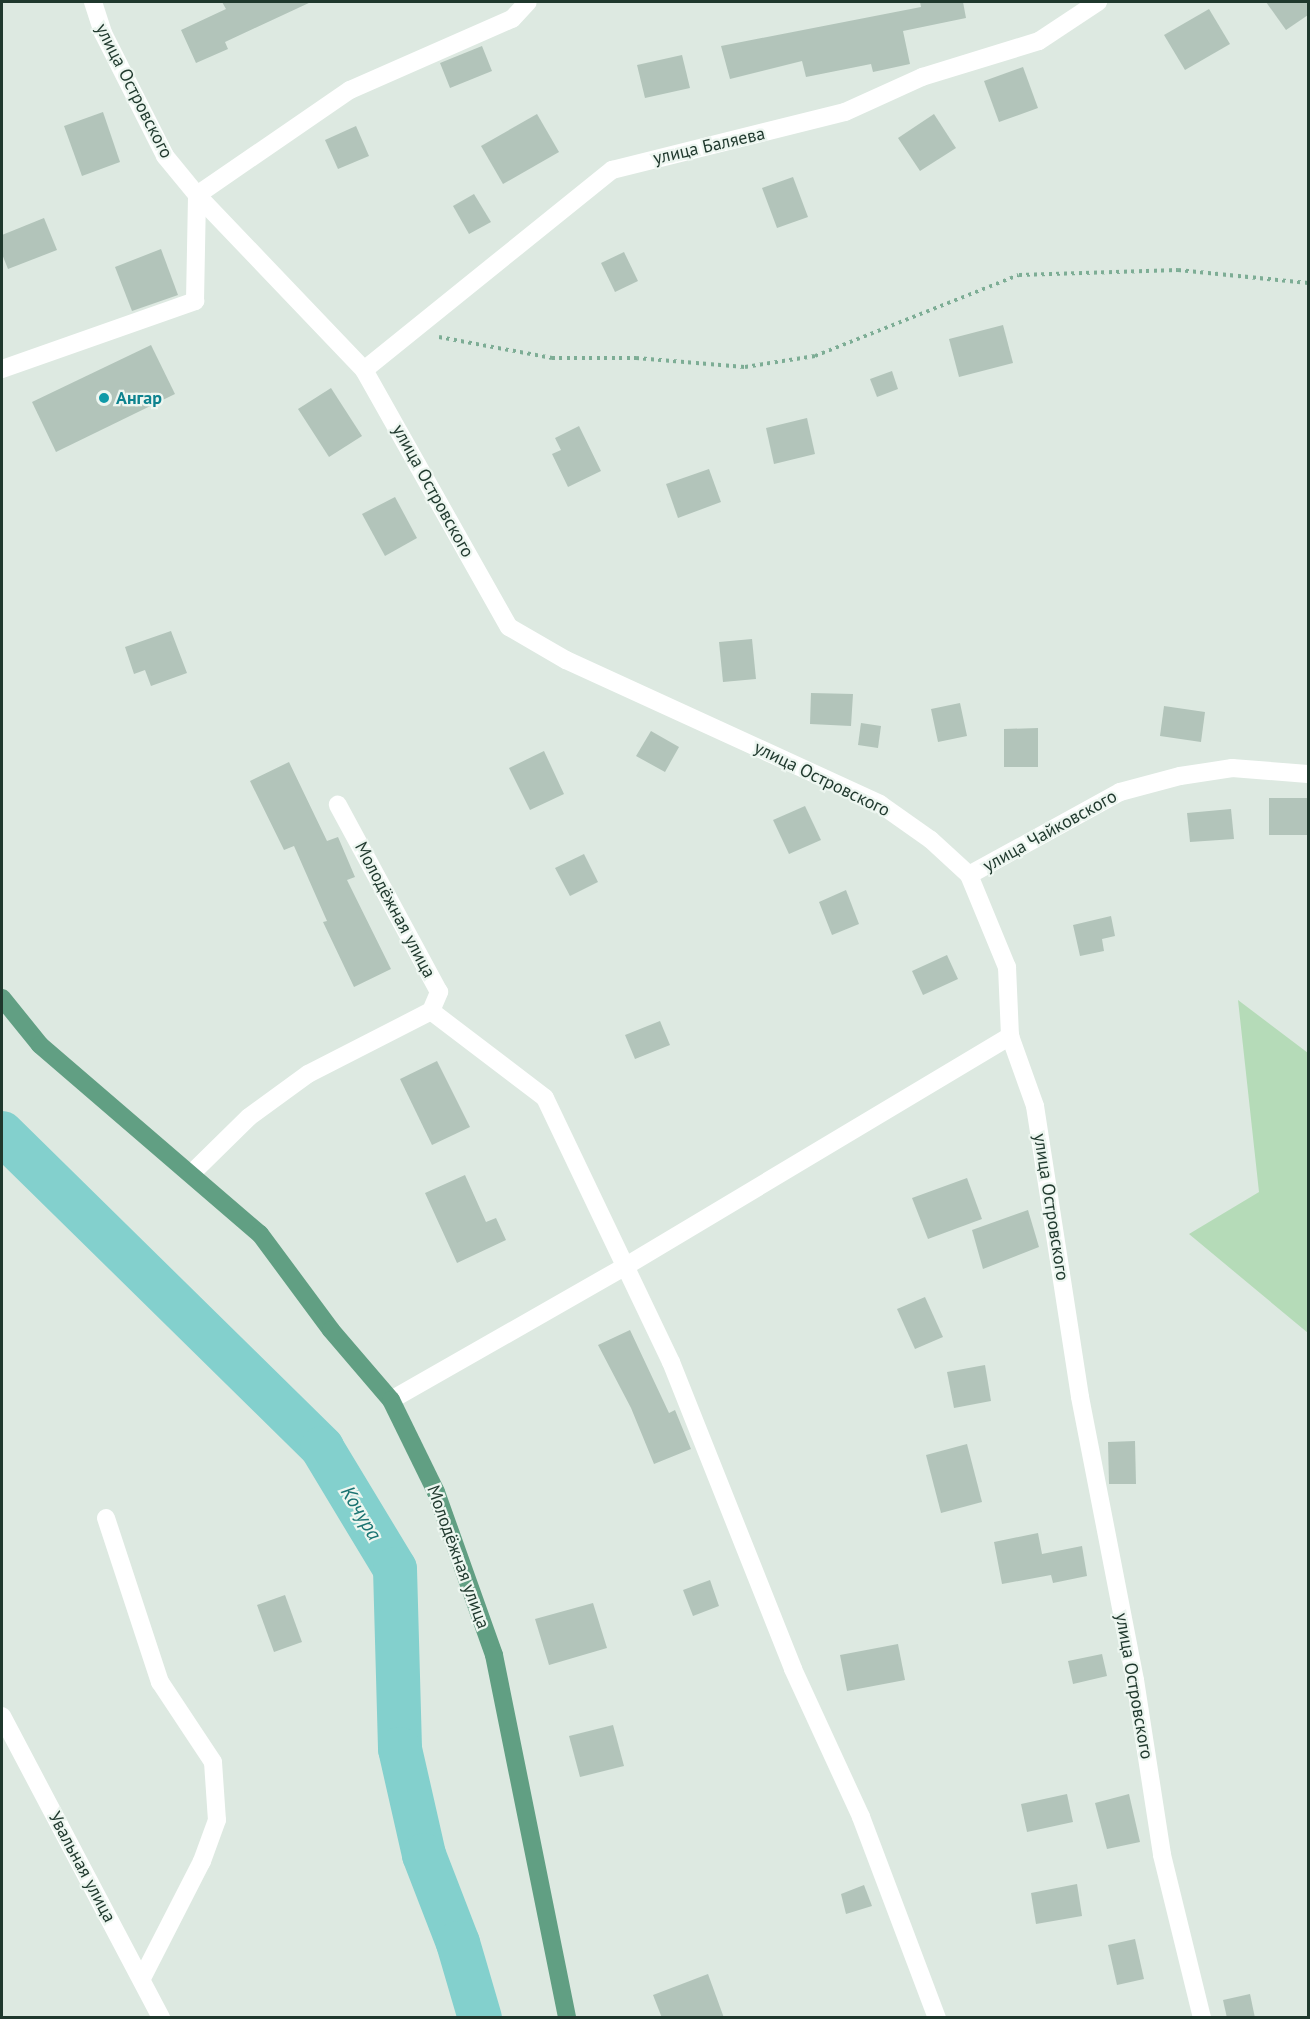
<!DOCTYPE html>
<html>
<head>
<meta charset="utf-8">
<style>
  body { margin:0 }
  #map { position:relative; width:1310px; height:2019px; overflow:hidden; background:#dde9e1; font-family:"PT Sans",sans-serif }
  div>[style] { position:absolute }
  .green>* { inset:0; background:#b5dbb8 }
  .river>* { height:44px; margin:-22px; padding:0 22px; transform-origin:22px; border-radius:22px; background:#83d0cd }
  .building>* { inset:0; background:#b2c4ba }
  .path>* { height:4px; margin-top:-2px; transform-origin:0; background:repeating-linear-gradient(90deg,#7dad95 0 3px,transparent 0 7.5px) }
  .minor>* { height:18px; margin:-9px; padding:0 9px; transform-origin:9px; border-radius:9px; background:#fff }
  .major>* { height:18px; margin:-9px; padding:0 9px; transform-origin:9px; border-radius:9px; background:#619f83 }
  .dots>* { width:16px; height:16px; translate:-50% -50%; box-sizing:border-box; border:3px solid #edf6f0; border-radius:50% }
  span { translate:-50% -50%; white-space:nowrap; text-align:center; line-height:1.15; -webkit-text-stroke:4.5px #edf6f0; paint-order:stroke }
  .street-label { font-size:18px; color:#1f382d }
  .culture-label { font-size:18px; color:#0d838f; font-weight:700 }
  .left { translate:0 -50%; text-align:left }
  .water-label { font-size:20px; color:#1a7371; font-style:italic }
  .frame { position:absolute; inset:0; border:3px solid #1f382d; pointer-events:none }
</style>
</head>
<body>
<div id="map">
  <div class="green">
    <i style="clip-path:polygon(1238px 1000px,1308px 1053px,1308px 1333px,1189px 1234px,1259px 1192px)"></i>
  </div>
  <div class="river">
    <i style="left:2px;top:1133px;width:449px;rotate:44.5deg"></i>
    <i style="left:322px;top:1448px;width:141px;rotate:58.9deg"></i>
    <i style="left:395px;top:1569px;width:180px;rotate:88.4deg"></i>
    <i style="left:400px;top:1749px;width:109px;rotate:77.2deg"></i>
    <i style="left:424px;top:1855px;width:94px;rotate:68.9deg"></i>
    <i style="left:458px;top:1943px;width:78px;rotate:73.7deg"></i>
  </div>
  <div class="building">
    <i style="clip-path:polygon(222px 2px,311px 2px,225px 42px,228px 49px,196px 63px,181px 30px,226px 9px)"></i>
    <i style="clip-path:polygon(920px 2px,963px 2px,966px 18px,903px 31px,910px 64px,873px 72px,871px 64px,806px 77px,802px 61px,730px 79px,721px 46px,921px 7px)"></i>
    <i style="clip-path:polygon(1266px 2px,1308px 2px,1308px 15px,1286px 30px)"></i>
    <i style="clip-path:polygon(1209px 9px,1230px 44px,1185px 70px,1164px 35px)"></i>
    <i style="clip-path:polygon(482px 46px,492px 71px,450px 88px,440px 63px)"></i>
    <i style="clip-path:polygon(682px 55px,690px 88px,645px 98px,637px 65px)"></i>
    <i style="clip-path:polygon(1023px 67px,1038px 108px,999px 122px,984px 81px)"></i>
    <i style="clip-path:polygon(103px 112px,120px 162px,82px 176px,64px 126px)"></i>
    <i style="clip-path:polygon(537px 114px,559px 152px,503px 184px,481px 146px)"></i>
    <i style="clip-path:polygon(934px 114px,956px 148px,920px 171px,898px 138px)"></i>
    <i style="clip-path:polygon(356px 126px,369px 156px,338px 169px,325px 140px)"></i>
    <i style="clip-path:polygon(793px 177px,808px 217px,777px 228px,762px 188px)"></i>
    <i style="clip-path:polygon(474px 194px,491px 222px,469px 234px,453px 206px)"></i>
    <i style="clip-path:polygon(44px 218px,57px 250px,8px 269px,2px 254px,2px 235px)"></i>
    <i style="clip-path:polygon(161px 249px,178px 295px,132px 311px,115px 267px)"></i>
    <i style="clip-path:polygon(624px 252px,638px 281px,615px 292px,601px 263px)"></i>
    <i style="clip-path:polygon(1003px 325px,1013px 363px,959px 377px,949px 339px)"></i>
    <i style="clip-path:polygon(151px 345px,175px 394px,56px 452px,32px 402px)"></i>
    <i style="clip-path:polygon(892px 371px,898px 389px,877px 397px,870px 379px)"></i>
    <i style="clip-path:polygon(331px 388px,362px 436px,329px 457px,298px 409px)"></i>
    <i style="clip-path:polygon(807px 418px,815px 454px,774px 464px,766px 428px)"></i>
    <i style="clip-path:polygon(579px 426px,601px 471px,568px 487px,552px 454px,561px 450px,555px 438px)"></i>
    <i style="clip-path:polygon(709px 469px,721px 502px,678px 518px,666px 484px)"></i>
    <i style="clip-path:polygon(395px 497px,417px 538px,385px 556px,362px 514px)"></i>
    <i style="clip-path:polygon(171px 631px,187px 673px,151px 686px,145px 670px,134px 674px,125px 647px)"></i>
    <i style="clip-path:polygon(752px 639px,756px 679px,723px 682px,719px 642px)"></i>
    <i style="clip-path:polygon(811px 693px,853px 694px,851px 726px,810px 724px)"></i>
    <i style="clip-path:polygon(960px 703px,967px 736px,938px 742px,931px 709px)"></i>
    <i style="clip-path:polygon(1164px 706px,1205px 712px,1201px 742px,1160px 736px)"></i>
    <i style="clip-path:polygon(861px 723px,881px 726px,878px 748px,858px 745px)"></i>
    <i style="clip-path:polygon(1038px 728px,1038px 767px,1004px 767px,1004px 729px)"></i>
    <i style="clip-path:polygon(651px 731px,679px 747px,665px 772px,636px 756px)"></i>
    <i style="clip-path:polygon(544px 751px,564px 794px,530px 810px,509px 768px)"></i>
    <i style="clip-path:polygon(289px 762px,327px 841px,338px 837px,355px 877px,347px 880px,391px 969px,354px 987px,323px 922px,327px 921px,294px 846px,284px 850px,250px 781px)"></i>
    <i style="clip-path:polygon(1269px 798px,1308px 798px,1308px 835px,1269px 835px)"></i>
    <i style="clip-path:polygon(805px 806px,821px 840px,789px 854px,773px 820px)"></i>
    <i style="clip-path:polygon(1231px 809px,1234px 839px,1190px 842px,1187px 813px)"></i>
    <i style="clip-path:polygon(584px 854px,598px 882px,570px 896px,555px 868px)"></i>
    <i style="clip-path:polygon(846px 890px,859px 924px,832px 935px,819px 902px)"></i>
    <i style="clip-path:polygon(1111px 916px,1115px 936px,1102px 939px,1104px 951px,1080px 956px,1073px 925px)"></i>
    <i style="clip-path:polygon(947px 955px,958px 979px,923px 995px,912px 971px)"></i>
    <i style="clip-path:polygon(660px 1021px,670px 1045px,635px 1059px,625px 1035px)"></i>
    <i style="clip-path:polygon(437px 1061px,470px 1127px,432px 1145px,400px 1079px)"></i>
    <i style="clip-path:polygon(465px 1175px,486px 1222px,496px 1218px,506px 1240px,457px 1263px,425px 1193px)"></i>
    <i style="clip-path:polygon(967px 1178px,982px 1219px,928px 1239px,912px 1198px)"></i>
    <i style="clip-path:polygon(1028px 1210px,1039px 1247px,983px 1269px,972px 1230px)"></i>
    <i style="clip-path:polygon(925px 1297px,943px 1337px,915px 1349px,897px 1309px)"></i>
    <i style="clip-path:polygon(630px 1330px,669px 1413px,675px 1410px,691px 1449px,654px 1464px,631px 1408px,598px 1345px)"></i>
    <i style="clip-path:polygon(985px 1365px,991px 1401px,954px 1408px,947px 1372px)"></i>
    <i style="clip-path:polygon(1135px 1441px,1136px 1484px,1109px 1484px,1108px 1442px)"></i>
    <i style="clip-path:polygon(967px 1444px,982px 1502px,941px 1513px,926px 1455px)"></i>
    <i style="clip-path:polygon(1038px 1533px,1042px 1554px,1082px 1546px,1087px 1576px,1053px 1583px,1051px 1575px,1002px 1584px,994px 1542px)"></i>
    <i style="clip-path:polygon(710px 1580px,719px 1606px,693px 1616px,683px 1590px)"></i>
    <i style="clip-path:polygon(285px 1595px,302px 1642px,274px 1652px,257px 1605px)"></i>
    <i style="clip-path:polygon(593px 1603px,607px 1648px,549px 1665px,535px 1619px)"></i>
    <i style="clip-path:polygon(898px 1644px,905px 1680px,847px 1691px,840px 1655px)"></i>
    <i style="clip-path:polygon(1102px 1654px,1107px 1676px,1073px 1684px,1068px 1661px)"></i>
    <i style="clip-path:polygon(613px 1725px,624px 1766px,580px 1777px,569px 1736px)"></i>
    <i style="clip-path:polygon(1067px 1794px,1073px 1822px,1027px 1832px,1021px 1804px)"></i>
    <i style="clip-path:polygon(1129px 1794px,1140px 1842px,1107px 1849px,1095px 1803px)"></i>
    <i style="clip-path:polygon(1077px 1884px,1082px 1916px,1036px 1924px,1031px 1893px)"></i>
    <i style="clip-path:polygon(864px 1885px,872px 1906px,846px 1914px,841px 1894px)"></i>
    <i style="clip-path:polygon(1135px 1939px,1144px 1979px,1117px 1985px,1108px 1945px)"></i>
    <i style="clip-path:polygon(708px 1974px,724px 2018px,662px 2018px,653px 1995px)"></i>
    <i style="clip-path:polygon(1250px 1994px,1255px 2018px,1227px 2018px,1223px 2000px)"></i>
  </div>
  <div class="path">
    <i style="left:439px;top:337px;width:115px;rotate:10.5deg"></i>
    <i style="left:552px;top:358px;width:84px"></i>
    <i style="left:636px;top:358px;width:109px;rotate:4.7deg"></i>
    <i style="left:745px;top:367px;width:71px;rotate:-8.9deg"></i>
    <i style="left:815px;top:356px;width:219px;rotate:-21.7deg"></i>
    <i style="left:1019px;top:275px;width:159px;rotate:-1.8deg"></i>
    <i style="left:1178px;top:270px;width:131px;rotate:5.7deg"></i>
  </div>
  <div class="minor">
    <i style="left:93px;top:2px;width:33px;rotate:72deg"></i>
    <i style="left:103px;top:33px;width:138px;rotate:63.2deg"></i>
    <i style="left:165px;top:156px;width:50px;rotate:50.6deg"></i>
    <i style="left:197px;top:195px;width:242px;rotate:46.3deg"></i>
    <i style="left:364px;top:370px;width:295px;rotate:60.6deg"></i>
    <i style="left:509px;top:627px;width:66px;rotate:30.1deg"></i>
    <i style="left:566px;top:660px;width:345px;rotate:24.6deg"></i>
    <i style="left:880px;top:804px;width:62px;rotate:35.2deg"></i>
    <i style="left:931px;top:840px;width:52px;rotate:42.6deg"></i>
    <i style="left:969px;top:875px;width:100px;rotate:67.6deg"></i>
    <i style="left:1007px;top:967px;width:69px;rotate:87.5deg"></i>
    <i style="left:1010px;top:1036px;width:74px;rotate:70.3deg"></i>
    <i style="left:1035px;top:1106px;width:294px;rotate:81.2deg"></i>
    <i style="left:1080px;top:1397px;width:288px;rotate:79deg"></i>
    <i style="left:1135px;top:1680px;width:177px;rotate:81.2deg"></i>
    <i style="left:1162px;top:1855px;width:168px;rotate:76.2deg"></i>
    <i style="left:2px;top:369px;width:205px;rotate:-19.4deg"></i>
    <i style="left:195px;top:301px;width:106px;rotate:-88.9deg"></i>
    <i style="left:197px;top:195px;width:186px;rotate:-34.5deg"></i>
    <i style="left:350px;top:90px;width:177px;rotate:-23.7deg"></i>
    <i style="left:512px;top:19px;width:23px;rotate:-47deg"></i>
    <i style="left:364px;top:370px;width:319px;rotate:-38.9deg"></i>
    <i style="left:612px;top:170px;width:240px;rotate:-14deg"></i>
    <i style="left:845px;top:112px;width:85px;rotate:-24.4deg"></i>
    <i style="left:922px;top:77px;width:122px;rotate:-17.1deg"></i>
    <i style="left:1039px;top:41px;width:71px;rotate:-33.5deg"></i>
    <i style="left:969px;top:875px;width:172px;rotate:-28.8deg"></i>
    <i style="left:1120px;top:792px;width:62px;rotate:-14.9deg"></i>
    <i style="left:1180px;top:776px;width:53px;rotate:-8.7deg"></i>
    <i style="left:1232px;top:768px;width:76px;rotate:4.5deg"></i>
    <i style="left:431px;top:1011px;width:143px;rotate:37.3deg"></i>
    <i style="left:545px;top:1098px;width:293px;rotate:64.5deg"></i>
    <i style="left:671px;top:1362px;width:330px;rotate:68.3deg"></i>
    <i style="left:793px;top:1669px;width:163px;rotate:65.3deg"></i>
    <i style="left:861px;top:1817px;width:215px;rotate:69.3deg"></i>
    <i style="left:191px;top:1174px;width:81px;rotate:-44.5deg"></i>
    <i style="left:249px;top:1117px;width:73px;rotate:-36.1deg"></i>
    <i style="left:308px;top:1074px;width:138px;rotate:-27.1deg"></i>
    <i style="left:431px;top:1011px;width:21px;rotate:-67deg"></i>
    <i style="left:439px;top:992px;width:213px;rotate:-118.4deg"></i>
    <i style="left:391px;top:1400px;width:271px;rotate:-29.7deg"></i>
    <i style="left:626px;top:1266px;width:448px;rotate:-30.9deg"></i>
    <i style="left:106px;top:1518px;width:173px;rotate:71.8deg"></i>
    <i style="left:160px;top:1682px;width:96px;rotate:56.5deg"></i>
    <i style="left:213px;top:1762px;width:58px;rotate:86.1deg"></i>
    <i style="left:217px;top:1820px;width:44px;rotate:110.1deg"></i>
    <i style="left:202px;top:1861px;width:131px;rotate:117.1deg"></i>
    <i style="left:2px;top:1716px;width:341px;rotate:62.2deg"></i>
  </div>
  <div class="major">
    <i style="left:2px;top:998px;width:60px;rotate:51deg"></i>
    <i style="left:40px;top:1045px;width:290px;rotate:40.7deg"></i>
    <i style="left:260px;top:1234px;width:119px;rotate:53.5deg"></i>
    <i style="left:331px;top:1330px;width:92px;rotate:49.4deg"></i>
    <i style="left:391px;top:1400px;width:102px;rotate:63.9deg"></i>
    <i style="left:436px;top:1492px;width:173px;rotate:70.4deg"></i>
    <i style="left:494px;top:1655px;width:370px;rotate:78.6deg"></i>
  </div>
  <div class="dots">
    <i style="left:104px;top:398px;background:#0f9aa8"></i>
  </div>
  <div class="street-label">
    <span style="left:134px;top:91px;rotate:63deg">улица Островского</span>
    <span style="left:709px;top:146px;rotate:-13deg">улица Баляева</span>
    <span style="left:433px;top:491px;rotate:61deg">улица Островского</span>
    <span style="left:822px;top:779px;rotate:26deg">улица Островского</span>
    <span style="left:1050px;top:831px;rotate:-29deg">улица Чайковского</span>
    <span style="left:395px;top:910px;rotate:62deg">Молодёжная улица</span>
    <span style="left:1051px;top:1207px;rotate:81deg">улица Островского</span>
    <span style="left:458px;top:1557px;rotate:70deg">Молодёжная улица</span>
    <span style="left:1134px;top:1686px;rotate:80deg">улица Островского</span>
    <span style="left:82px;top:1867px;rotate:62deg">Увальная улица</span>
  </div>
  <div class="culture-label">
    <span class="left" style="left:116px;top:398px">Ангар</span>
  </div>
  <div class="water-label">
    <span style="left:361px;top:1513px;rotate:59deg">Кочура</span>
  </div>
  <div class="frame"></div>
</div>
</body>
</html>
